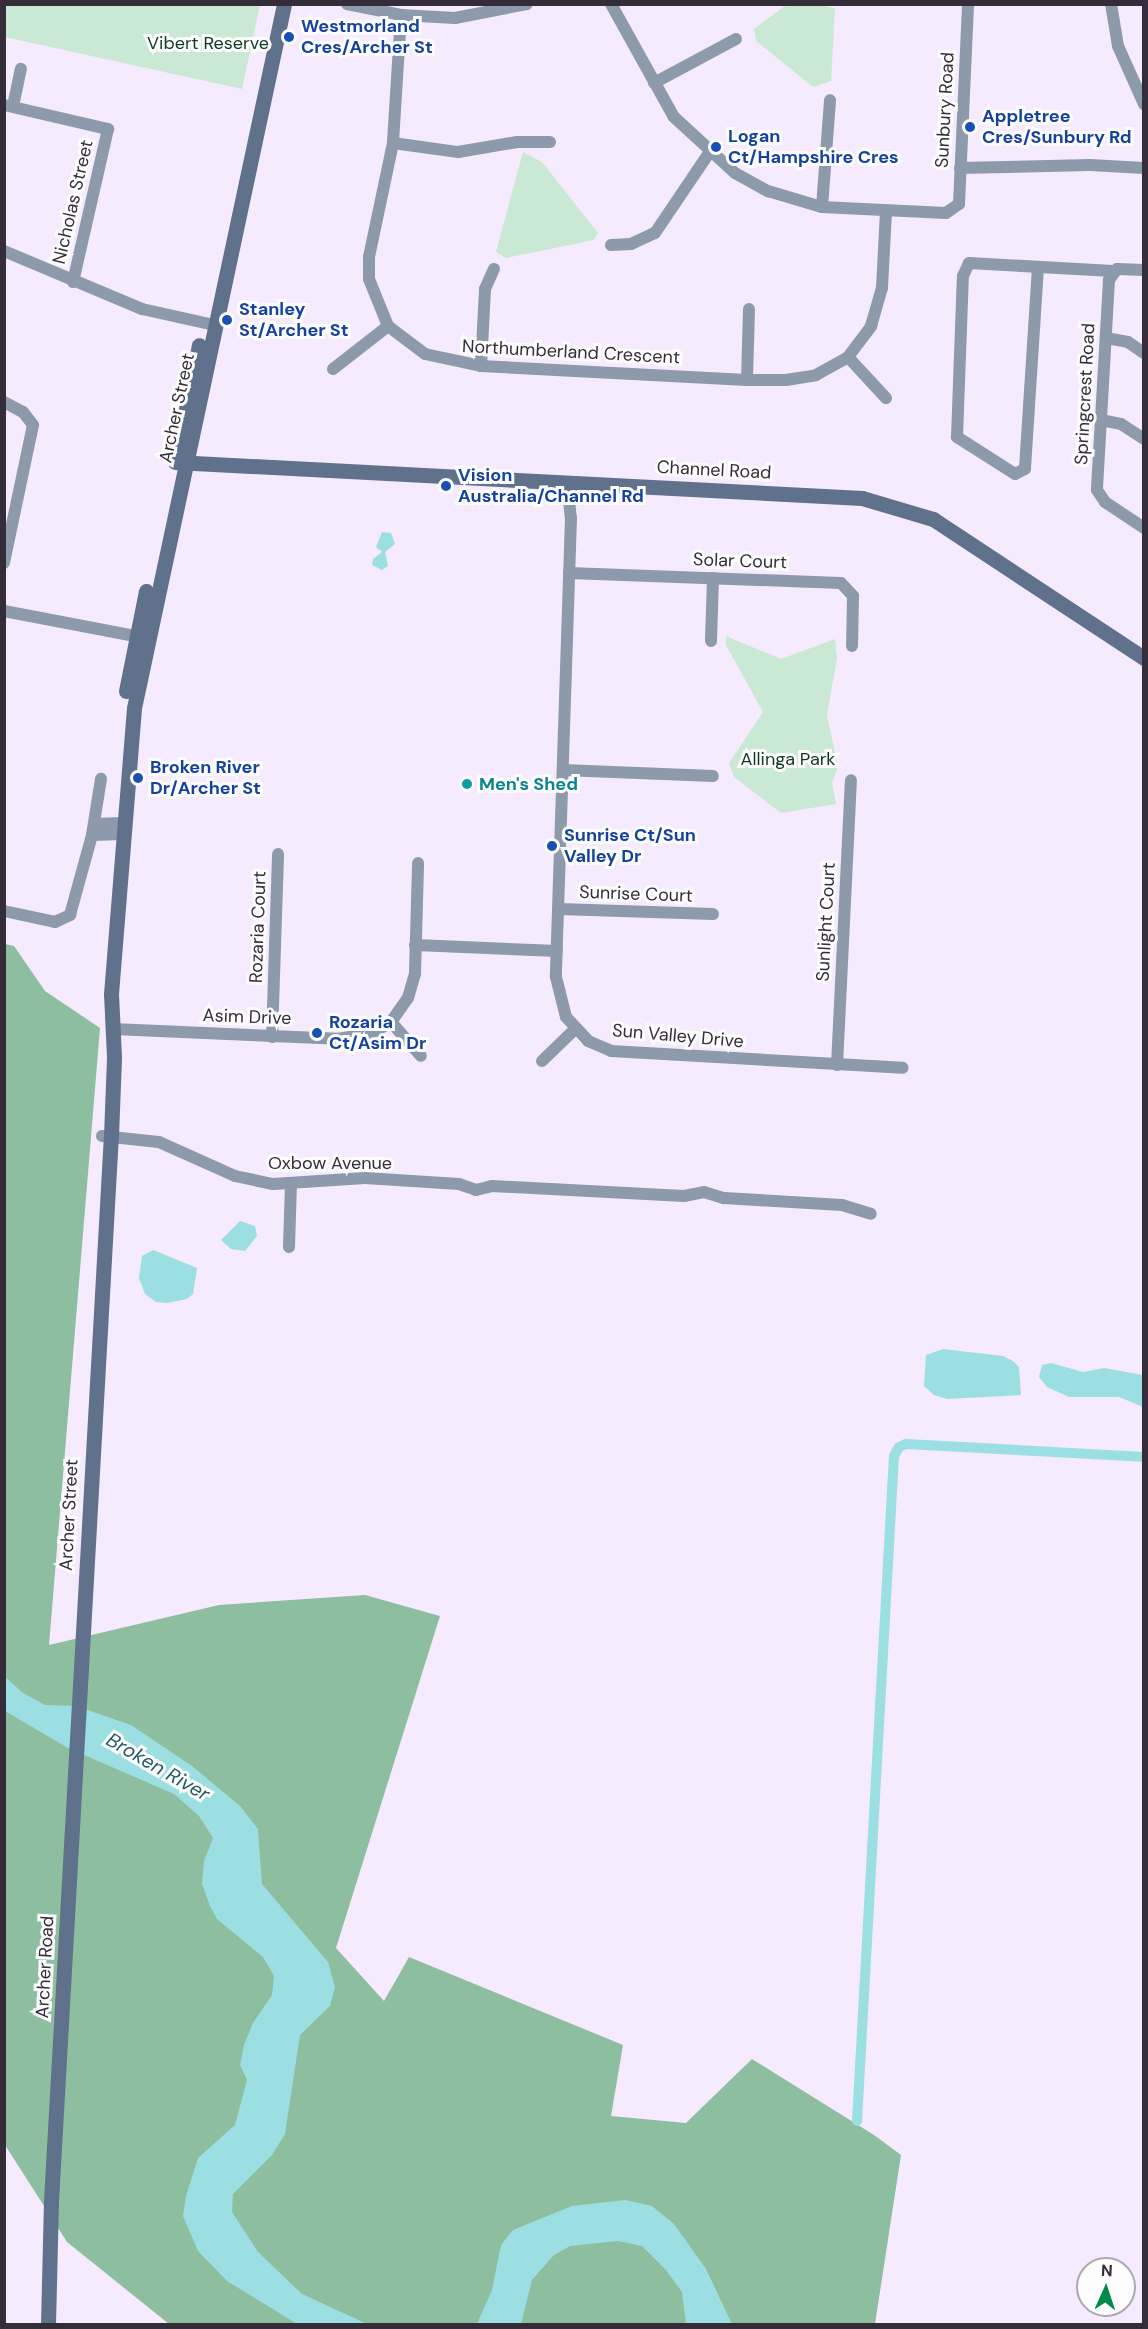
<!DOCTYPE html>
<html>
<head>
<meta charset="utf-8">
<style>
  body { margin:0 }
  #map { position:relative; width:1148px; height:2329px; overflow:hidden; background:#f5eafe; font-family:"DM Sans",sans-serif }
  div>[style] { position:absolute }
  .green>* { inset:0; background:#c9e9d4 }
  .forest>* { inset:0; background:#8dbe9f }
  .water>* { inset:0; background:#9bdfe3 }
  .canal>* { height:10px; margin:-5px; padding:0 5px; transform-origin:5px; border-radius:5px; background:#9bdfe3 }
  .street>* { height:12px; margin:-6px; padding:0 6px; transform-origin:6px; border-radius:6px; background:#8d9aac }
  .secondary>* { height:15px; margin:-7.5px; padding:0 7.5px; transform-origin:7.5px; border-radius:7.5px; background:#5f718b }
  .dots>* { width:16px; height:16px; translate:-50% -50%; box-sizing:border-box; border:3px solid #fcfcfc; border-radius:50% }
  span { translate:-50% -50%; white-space:nowrap; text-align:center; line-height:1.15; -webkit-text-stroke:6px #fcfcfc; paint-order:stroke }
  .transit-label { font-size:18px; color:#164399; font-weight:700 }
  .left { translate:0 -50%; text-align:left }
  .park-label { font-size:18px; color:#103822 }
  .street-label { font-size:18px; color:#342d39 }
  .culture-label { font-size:18px; color:#0d838f; font-weight:700 }
  .water-label { font-size:20px; color:#245d61; font-style:italic }
  .frame { position:absolute; inset:0; border:6px solid #342d39; pointer-events:none }
  .north { position:absolute; left:1076px; top:2257px; width:60px; height:60px; box-sizing:border-box; background:#fcfcfc; border:2px solid #aca9ae; border-radius:50%; rotate:3deg; font-size:16px; font-weight:700; line-height:24px; text-align:center; color:#342d39 }
  .north::after { content:''; display:block; margin:auto; width:21px; height:27px; background:#008947; clip-path:polygon(50% 0,100% 100%,50% 72%,0 100%) }
</style>
</head>
<body>
<div id="map">
  <div class="green">
    <i style="clip-path:polygon(5px 4px,260px 4px,260px 5px,242px 89px,5px 37px)"></i>
    <i style="clip-path:polygon(786px 5px,823px 5px,835px 9px,831px 81px,813px 87px,756px 41px,754px 29px)"></i>
    <i style="clip-path:polygon(523px 152px,542px 162px,598px 233px,594px 240px,506px 258px,496px 252px)"></i>
    <i style="clip-path:polygon(726px 636px,781px 659px,835px 639px,837px 658px,827px 715px,838px 767px,832px 782px,836px 804px,781px 813px,734px 777px,729px 763px,763px 712px,726px 645px)"></i>
  </div>
  <div class="forest">
    <i style="clip-path:polygon(5px 944px,14px 946px,45px 991px,100px 1028px,49px 1645px,219px 1605px,365px 1595px,440px 1616px,336px 1948px,384px 2001px,409px 1957px,623px 2045px,611px 2116px,686px 2123px,752px 2059px,874px 2135px,901px 2155px,875px 2324px,169px 2324px,67px 2242px,5px 2145px)"></i>
  </div>
  <div class="water">
    <i style="clip-path:polygon(382px 532px,391px 533px,395px 544px,385px 552px,388px 566px,382px 570px,372px 565px,373px 559px,382px 552px,376px 547px)"></i>
    <i style="clip-path:polygon(240px 1221px,255px 1226px,257px 1236px,245px 1251px,231px 1249px,221px 1240px)"></i>
    <i style="clip-path:polygon(153px 1250px,197px 1268px,193px 1294px,187px 1299px,167px 1303px,156px 1302px,145px 1294px,139px 1278px,142px 1256px)"></i>
    <i style="clip-path:polygon(943px 1349px,1003px 1356px,1013px 1361px,1019px 1367px,1021px 1395px,947px 1399px,934px 1395px,924px 1386px,926px 1355px)"></i>
    <i style="clip-path:polygon(1051px 1363px,1083px 1372px,1104px 1368px,1143px 1375px,1143px 1407px,1119px 1397px,1069px 1397px,1047px 1387px,1039px 1377px,1042px 1365px)"></i>
    <i style="clip-path:polygon(4px 1676px,23px 1693px,45px 1705px,76px 1706px,131px 1725px,192px 1766px,240px 1806px,258px 1829px,262px 1884px,328px 1962px,335px 1987px,330px 2006px,300px 2035px,285px 2134px,272px 2155px,233px 2194px,232px 2212px,258px 2252px,302px 2294px,367px 2324px,297px 2324px,227px 2281px,198px 2251px,183px 2216px,186px 2196px,198px 2158px,235px 2125px,247px 2080px,240px 2065px,244px 2045px,253px 2023px,272px 1995px,274px 1976px,263px 1957px,217px 1919px,210px 1906px,202px 1884px,204px 1861px,213px 1838px,199px 1816px,174px 1794px,68px 1748px,5px 1711px)"></i>
    <i style="clip-path:polygon(625px 2200px,652px 2206px,674px 2224px,706px 2269px,732px 2324px,686px 2324px,682px 2292px,666px 2270px,642px 2246px,618px 2241px,570px 2246px,554px 2255px,532px 2280px,521px 2324px,477px 2324px,492px 2290px,501px 2245px,513px 2230px,572px 2206px)"></i>
  </div>
  <div class="canal">
    <i style="left:857px;top:2121px;width:666px;rotate:-86.82deg"></i>
    <i style="left:894px;top:1456px;width:10px;rotate:-61deg"></i>
    <i style="left:899px;top:1447px;width:8px;rotate:-23deg"></i>
    <i style="left:906px;top:1444px;width:238px;rotate:3.1deg"></i>
  </div>
  <div class="street">
    <i style="left:347px;top:4px;width:55px;rotate:11.5deg"></i>
    <i style="left:401px;top:15px;width:54px;rotate:3.2deg"></i>
    <i style="left:455px;top:18px;width:73px;rotate:-11deg"></i>
    <i style="left:611px;top:4px;width:129px;rotate:60.9deg"></i>
    <i style="left:674px;top:117px;width:83px;rotate:42.6deg"></i>
    <i style="left:735px;top:173px;width:38px;rotate:29deg"></i>
    <i style="left:768px;top:191px;width:56px;rotate:16.5deg"></i>
    <i style="left:822px;top:207px;width:124px;rotate:2.8deg"></i>
    <i style="left:946px;top:213px;width:16px;rotate:-35deg"></i>
    <i style="left:959px;top:204px;width:200px;rotate:-87.4deg"></i>
    <i style="left:1111px;top:4px;width:43px;rotate:80.5deg"></i>
    <i style="left:1118px;top:46px;width:64px;rotate:65.9deg"></i>
    <i style="left:401px;top:15px;width:128px;rotate:93.6deg"></i>
    <i style="left:393px;top:143px;width:116px;rotate:101.9deg"></i>
    <i style="left:369px;top:257px;width:22px;rotate:90deg"></i>
    <i style="left:369px;top:279px;width:51px;rotate:68deg"></i>
    <i style="left:388px;top:326px;width:46px;rotate:37.1deg"></i>
    <i style="left:425px;top:354px;width:57px;rotate:12.1deg"></i>
    <i style="left:481px;top:366px;width:266px;rotate:3deg"></i>
    <i style="left:747px;top:380px;width:39px"></i>
    <i style="left:786px;top:380px;width:30px;rotate:-9deg"></i>
    <i style="left:816px;top:375px;width:37px;rotate:-29deg"></i>
    <i style="left:848px;top:357px;width:39px;rotate:-53deg"></i>
    <i style="left:871px;top:326px;width:40px;rotate:-74deg"></i>
    <i style="left:882px;top:288px;width:76px;rotate:-87deg"></i>
    <i style="left:654px;top:83px;width:93px;rotate:-28.2deg"></i>
    <i style="left:4px;top:105px;width:107px;rotate:13deg"></i>
    <i style="left:108px;top:129px;width:157px;rotate:102.9deg"></i>
    <i style="left:13px;top:106px;width:38px;rotate:-78deg"></i>
    <i style="left:393px;top:143px;width:66px;rotate:7.9deg"></i>
    <i style="left:458px;top:152px;width:60px;rotate:-9.6deg"></i>
    <i style="left:517px;top:142px;width:33px"></i>
    <i style="left:960px;top:168px;width:130px;rotate:-1.3deg"></i>
    <i style="left:1090px;top:165px;width:54px;rotate:3.2deg"></i>
    <i style="left:822px;top:207px;width:107px;rotate:-85.7deg"></i>
    <i style="left:611px;top:245px;width:20px;rotate:-3deg"></i>
    <i style="left:631px;top:244px;width:26px;rotate:-25deg"></i>
    <i style="left:655px;top:233px;width:97px;rotate:-56deg"></i>
    <i style="left:4px;top:251px;width:150px;rotate:22.8deg"></i>
    <i style="left:142px;top:309px;width:74px;rotate:12.5deg"></i>
    <i style="left:1038px;top:267px;width:202px;rotate:93.7deg"></i>
    <i style="left:1025px;top:469px;width:11px;rotate:153deg"></i>
    <i style="left:1015px;top:474px;width:69px;rotate:-147.5deg"></i>
    <i style="left:957px;top:437px;width:161px;rotate:-87.9deg"></i>
    <i style="left:963px;top:276px;width:14px;rotate:-65deg"></i>
    <i style="left:969px;top:263px;width:144px;rotate:3.2deg"></i>
    <i style="left:1144px;top:270px;width:27px;rotate:-178deg"></i>
    <i style="left:1117px;top:269px;width:14px;rotate:126deg"></i>
    <i style="left:1109px;top:280px;width:210px;rotate:93.3deg"></i>
    <i style="left:1097px;top:490px;width:14px;rotate:56deg"></i>
    <i style="left:1105px;top:502px;width:47px;rotate:33.7deg"></i>
    <i style="left:1106px;top:338px;width:22px;rotate:10deg"></i>
    <i style="left:1128px;top:342px;width:19px;rotate:35deg"></i>
    <i style="left:848px;top:357px;width:56px;rotate:47.2deg"></i>
    <i style="left:481px;top:366px;width:77px;rotate:-87deg"></i>
    <i style="left:485px;top:289px;width:22px;rotate:-66deg"></i>
    <i style="left:333px;top:369px;width:70px;rotate:-38deg"></i>
    <i style="left:747px;top:380px;width:71px;rotate:-88.4deg"></i>
    <i style="left:4px;top:402px;width:21px;rotate:28deg"></i>
    <i style="left:23px;top:412px;width:16px;rotate:52deg"></i>
    <i style="left:33px;top:425px;width:141px;rotate:101.9deg"></i>
    <i style="left:1101px;top:420px;width:20px;rotate:11deg"></i>
    <i style="left:1121px;top:424px;width:27px;rotate:33deg"></i>
    <i style="left:572px;top:482px;width:10px;rotate:114deg"></i>
    <i style="left:568px;top:491px;width:27px;rotate:84deg"></i>
    <i style="left:571px;top:518px;width:459px;rotate:91.9deg"></i>
    <i style="left:556px;top:977px;width:41px;rotate:76deg"></i>
    <i style="left:566px;top:1017px;width:33px;rotate:47deg"></i>
    <i style="left:588px;top:1041px;width:25px;rotate:23deg"></i>
    <i style="left:611px;top:1051px;width:292px;rotate:3.3deg"></i>
    <i style="left:569px;top:573px;width:272px;rotate:2.1deg"></i>
    <i style="left:841px;top:583px;width:18px;rotate:47deg"></i>
    <i style="left:853px;top:596px;width:50px;rotate:91.1deg"></i>
    <i style="left:4px;top:611px;width:144px;rotate:10.8deg"></i>
    <i style="left:711px;top:641px;width:63px;rotate:-88.2deg"></i>
    <i style="left:563px;top:770px;width:150px;rotate:2.3deg"></i>
    <i style="left:94px;top:824px;width:29px;rotate:-2deg"></i>
    <i style="left:92px;top:835px;width:30px;rotate:-2deg"></i>
    <i style="left:559px;top:909px;width:154px;rotate:1.9deg"></i>
    <i style="left:4px;top:911px;width:52px;rotate:12.2deg"></i>
    <i style="left:55px;top:922px;width:17px;rotate:-25deg"></i>
    <i style="left:70px;top:915px;width:83px;rotate:-74.6deg"></i>
    <i style="left:92px;top:835px;width:57px;rotate:-80.9deg"></i>
    <i style="left:415px;top:945px;width:142px;rotate:2.4deg"></i>
    <i style="left:391px;top:1022px;width:45px;rotate:48.6deg"></i>
    <i style="left:113px;top:1029px;width:225px;rotate:2.5deg"></i>
    <i style="left:338px;top:1039px;width:35px;rotate:-10deg"></i>
    <i style="left:372px;top:1033px;width:22px;rotate:-30deg"></i>
    <i style="left:391px;top:1022px;width:29px;rotate:-55deg"></i>
    <i style="left:408px;top:998px;width:26px;rotate:-74deg"></i>
    <i style="left:415px;top:973px;width:110px;rotate:-88.4deg"></i>
    <i style="left:272px;top:1037px;width:183px;rotate:-88.1deg"></i>
    <i style="left:542px;top:1061px;width:45px;rotate:-44.1deg"></i>
    <i style="left:837px;top:1065px;width:285px;rotate:-87.2deg"></i>
    <i style="left:102px;top:1136px;width:57px;rotate:6deg"></i>
    <i style="left:159px;top:1142px;width:83px;rotate:24.1deg"></i>
    <i style="left:235px;top:1176px;width:39px;rotate:12deg"></i>
    <i style="left:273px;top:1184px;width:92px;rotate:-3.7deg"></i>
    <i style="left:365px;top:1178px;width:94px;rotate:3.7deg"></i>
    <i style="left:459px;top:1184px;width:18px;rotate:19deg"></i>
    <i style="left:476px;top:1190px;width:16px;rotate:-14deg"></i>
    <i style="left:492px;top:1186px;width:192px;rotate:3deg"></i>
    <i style="left:684px;top:1196px;width:20px;rotate:-11deg"></i>
    <i style="left:704px;top:1192px;width:21px;rotate:17deg"></i>
    <i style="left:724px;top:1198px;width:118px;rotate:3.4deg"></i>
    <i style="left:842px;top:1205px;width:30px;rotate:17deg"></i>
    <i style="left:289px;top:1247px;width:64px;rotate:-88.2deg"></i>
  </div>
  <div class="secondary">
    <i style="left:177px;top:453px;width:110px;rotate:-78.5deg"></i>
    <i style="left:175px;top:462px;width:688px;rotate:3deg"></i>
    <i style="left:862px;top:498px;width:74px;rotate:16.5deg"></i>
    <i style="left:933px;top:519px;width:253px;rotate:33.4deg"></i>
    <i style="left:126px;top:691px;width:102px;rotate:-78.7deg"></i>
    <i style="left:48px;top:2324px;width:123px;rotate:-88.6deg"></i>
    <i style="left:51px;top:2201px;width:1067px;rotate:-86.78deg"></i>
    <i style="left:111px;top:1136px;width:79px;rotate:-87.8deg"></i>
    <i style="left:114px;top:1057px;width:63px;rotate:-92.7deg"></i>
    <i style="left:111px;top:994px;width:287px;rotate:-85.4deg"></i>
    <i style="left:134px;top:708px;width:720px;rotate:-77.97deg"></i>
  </div>
  <div class="dots">
    <i style="left:289px;top:37px;background:#1a4fb4"></i>
    <i style="left:970px;top:127px;background:#1a4fb4"></i>
    <i style="left:716px;top:147px;background:#1a4fb4"></i>
    <i style="left:227px;top:320px;background:#1a4fb4"></i>
    <i style="left:446px;top:486px;background:#1a4fb4"></i>
    <i style="left:138px;top:778px;background:#1a4fb4"></i>
    <i style="left:467px;top:784px;background:#0f9aa8"></i>
    <i style="left:552px;top:846px;background:#1a4fb4"></i>
    <i style="left:317px;top:1033px;background:#1a4fb4"></i>
  </div>
  <div class="transit-label">
    <span class="left" style="left:301px;top:37px">Westmorland<br>Cres/Archer St</span>
    <span class="left" style="left:982px;top:127px">Appletree<br>Cres/Sunbury Rd</span>
    <span class="left" style="left:728px;top:147px">Logan<br>Ct/Hampshire Cres</span>
    <span class="left" style="left:239px;top:320px">Stanley<br>St/Archer St</span>
    <span class="left" style="left:458px;top:486px">Vision<br>Australia/Channel Rd</span>
    <span class="left" style="left:150px;top:778px">Broken River<br>Dr/Archer St</span>
    <span class="left" style="left:564px;top:846px">Sunrise Ct/Sun<br>Valley Dr</span>
    <span class="left" style="left:329px;top:1033px">Rozaria<br>Ct/Asim Dr</span>
  </div>
  <div class="park-label">
    <span style="left:208px;top:43px">Vibert Reserve</span>
    <span style="left:788px;top:759px">Allinga Park</span>
  </div>
  <div class="street-label">
    <span style="left:945px;top:110px;rotate:-87deg">Sunbury Road</span>
    <span style="left:73px;top:202px;rotate:-77deg">Nicholas Street</span>
    <span style="left:571px;top:352px;rotate:3deg">Northumberland Crescent</span>
    <span style="left:1085px;top:394px;rotate:-87deg">Springcrest Road</span>
    <span style="left:177px;top:408px;rotate:-78deg">Archer Street</span>
    <span style="left:714px;top:470px;rotate:3deg">Channel Road</span>
    <span style="left:740px;top:561px;rotate:2deg">Solar Court</span>
    <span style="left:636px;top:894px;rotate:2deg">Sunrise Court</span>
    <span style="left:826px;top:922px;rotate:-87deg">Sunlight Court</span>
    <span style="left:258px;top:927px;rotate:-88deg">Rozaria Court</span>
    <span style="left:247px;top:1017px;rotate:2deg">Asim Drive</span>
    <span style="left:678px;top:1036px;rotate:5deg">Sun Valley Drive</span>
    <span style="left:330px;top:1163px">Oxbow Avenue</span>
    <span style="left:69px;top:1515px;rotate:-87deg">Archer Street</span>
    <span style="left:45px;top:1967px;rotate:-87deg">Archer Road</span>
  </div>
  <div class="culture-label">
    <span class="left" style="left:479px;top:784px">Men's Shed</span>
  </div>
  <div class="water-label">
    <span style="left:158px;top:1767px;rotate:30deg">Broken River</span>
  </div>
  <div class="frame"></div>
  <div class="north">N</div>
</div>
</body>
</html>
